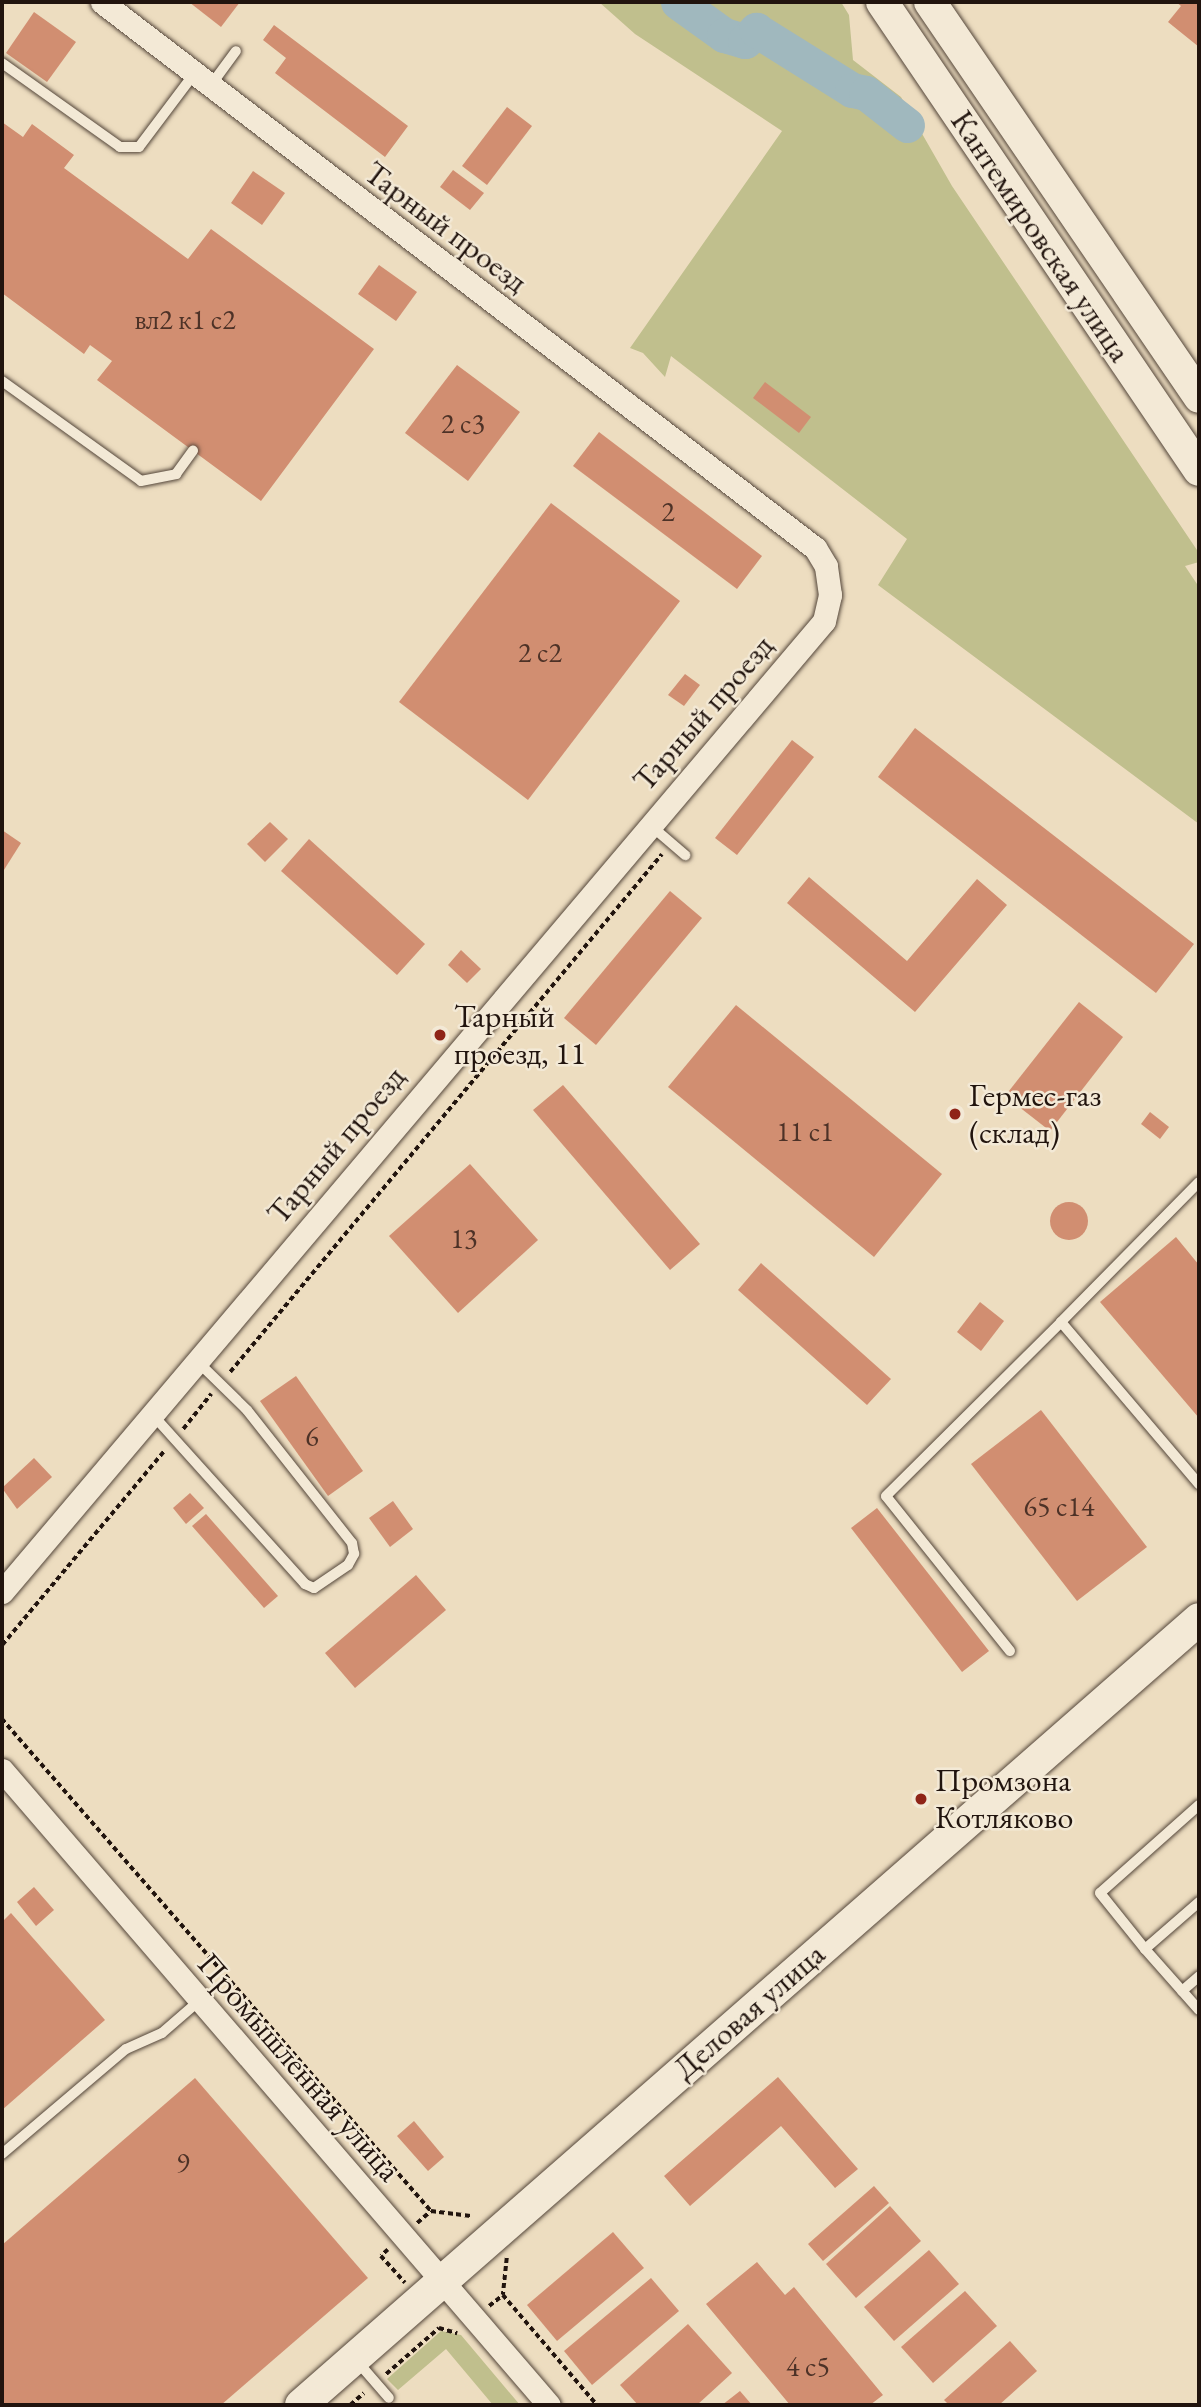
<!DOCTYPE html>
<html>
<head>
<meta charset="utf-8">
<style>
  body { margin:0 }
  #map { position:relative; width:1201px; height:2407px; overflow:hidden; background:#edddc0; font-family:"EB Garamond",serif }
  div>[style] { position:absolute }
  .green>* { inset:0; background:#c0bf8d }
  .river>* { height:35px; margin:-17.5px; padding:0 17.5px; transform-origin:17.5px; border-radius:17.5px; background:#a0b8be }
  .building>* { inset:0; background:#d18e71 }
  .round { border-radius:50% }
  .path>* { height:3.5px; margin-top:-1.75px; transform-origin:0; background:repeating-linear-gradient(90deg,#21140e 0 5px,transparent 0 8.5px) }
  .roads { filter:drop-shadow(0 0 2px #54463a) drop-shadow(0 0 2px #54463a) }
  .lane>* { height:10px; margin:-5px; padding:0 5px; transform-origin:5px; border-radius:5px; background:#f3e9d6 }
  .street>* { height:23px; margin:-11.5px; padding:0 11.5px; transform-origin:11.5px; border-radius:11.5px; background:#f3e9d6 }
  .secondary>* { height:32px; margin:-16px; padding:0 16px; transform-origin:16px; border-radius:16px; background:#f3e9d6 }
  .dots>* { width:19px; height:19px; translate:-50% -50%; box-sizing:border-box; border:4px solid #f3e9d6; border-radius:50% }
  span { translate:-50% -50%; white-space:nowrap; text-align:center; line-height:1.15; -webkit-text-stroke:5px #f3e9d6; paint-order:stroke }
  .number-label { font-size:28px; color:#4d3227 }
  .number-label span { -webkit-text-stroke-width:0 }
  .street-label { font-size:32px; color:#21140e }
  .poi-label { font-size:32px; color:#21140e }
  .left { translate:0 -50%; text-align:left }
  .frame { position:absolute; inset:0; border:4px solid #21140e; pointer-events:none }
</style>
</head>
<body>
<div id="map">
  <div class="green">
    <i style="clip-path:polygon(599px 2px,841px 2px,849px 15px,853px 60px,901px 97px,952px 186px,1199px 553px,1199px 562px,1185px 566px,1199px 587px,1199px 824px,878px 585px,907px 539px,671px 356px,665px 377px,643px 353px,630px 348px,782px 131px,635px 34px)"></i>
    <i style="clip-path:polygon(441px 2331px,461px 2335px,520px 2405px,493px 2405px,446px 2349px,398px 2390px,387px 2379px)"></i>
  </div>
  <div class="river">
    <i style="left:678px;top:2px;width:57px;rotate:35.7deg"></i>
    <i style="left:724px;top:35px;width:22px;rotate:16deg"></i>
    <i style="left:745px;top:41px;width:16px;rotate:-45deg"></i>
    <i style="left:756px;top:30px;width:113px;rotate:32deg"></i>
    <i style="left:852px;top:90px;width:14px;rotate:12deg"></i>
    <i style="left:866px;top:93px;width:52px;rotate:38deg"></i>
  </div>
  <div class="building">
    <i style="clip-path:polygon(189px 2px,240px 2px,221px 27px)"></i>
    <i style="clip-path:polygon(1176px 2px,1199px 2px,1199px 47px,1168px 22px,1181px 6px)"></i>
    <i style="clip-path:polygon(34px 12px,76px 42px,47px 82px,6px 53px)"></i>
    <i style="clip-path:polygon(274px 25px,408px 126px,385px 157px,275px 73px,286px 58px,263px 40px)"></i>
    <i style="clip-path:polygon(507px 107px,532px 126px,487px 185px,462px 166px)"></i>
    <i style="clip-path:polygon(2px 122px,23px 137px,32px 124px,74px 155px,64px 168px,188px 259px,211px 229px,374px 349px,261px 501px,97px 380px,112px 361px,90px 345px,84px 354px,2px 293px)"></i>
    <i style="clip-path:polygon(453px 170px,484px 193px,470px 210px,440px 187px)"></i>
    <i style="clip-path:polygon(253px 171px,285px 193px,262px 225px,231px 203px)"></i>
    <i style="clip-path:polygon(379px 265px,417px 292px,396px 321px,358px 294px)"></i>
    <i style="clip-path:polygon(457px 365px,520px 412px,468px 481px,405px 433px)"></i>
    <i style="clip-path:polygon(765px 382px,811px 417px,799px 433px,753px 398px)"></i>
    <i style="clip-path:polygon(599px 432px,762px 556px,737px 589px,573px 466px)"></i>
    <i style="clip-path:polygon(551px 503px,680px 601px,528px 800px,399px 702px)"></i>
    <i style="clip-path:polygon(685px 674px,700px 685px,684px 706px,668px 695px)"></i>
    <i style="clip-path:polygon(915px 728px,1194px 944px,1156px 993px,878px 777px)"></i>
    <i style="clip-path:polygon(792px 740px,814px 757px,737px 855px,715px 838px)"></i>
    <i style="clip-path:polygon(270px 822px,288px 839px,265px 862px,247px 844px)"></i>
    <i style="clip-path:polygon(2px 830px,21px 843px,2px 873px)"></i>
    <i style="clip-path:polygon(309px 839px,425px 944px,397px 975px,281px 871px)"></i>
    <i style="clip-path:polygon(809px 877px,907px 961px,977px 879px,1007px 905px,915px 1012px,787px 903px)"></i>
    <i style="clip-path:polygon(670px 891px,702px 918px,596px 1045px,564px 1018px)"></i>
    <i style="clip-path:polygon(461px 950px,481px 969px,467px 983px,448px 965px)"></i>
    <i style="clip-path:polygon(1079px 1002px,1123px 1037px,1050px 1131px,1005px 1096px)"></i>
    <i style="clip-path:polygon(736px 1005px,942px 1174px,874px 1257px,668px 1087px)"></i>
    <i style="clip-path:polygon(563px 1085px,700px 1244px,670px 1270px,533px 1110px)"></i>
    <i style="clip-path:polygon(1150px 1112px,1169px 1127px,1160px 1139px,1141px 1124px)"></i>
    <i style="clip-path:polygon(470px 1164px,538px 1240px,458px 1313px,389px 1236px)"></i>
    <i class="round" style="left:1050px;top:1202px;width:38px;height:38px"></i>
    <i style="clip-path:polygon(1176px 1237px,1199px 1265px,1199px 1418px,1100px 1302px)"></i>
    <i style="clip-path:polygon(761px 1263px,891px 1379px,867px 1405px,738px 1290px)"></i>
    <i style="clip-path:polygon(980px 1302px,1004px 1321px,981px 1351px,957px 1332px)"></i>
    <i style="clip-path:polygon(296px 1376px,363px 1471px,328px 1496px,260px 1401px)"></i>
    <i style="clip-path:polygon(1041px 1410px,1147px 1547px,1077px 1601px,971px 1464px)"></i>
    <i style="clip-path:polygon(34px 1458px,52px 1477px,17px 1509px,2px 1488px)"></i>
    <i style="clip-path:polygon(190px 1493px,204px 1508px,186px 1524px,173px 1508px)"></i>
    <i style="clip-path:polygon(393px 1501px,413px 1529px,390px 1547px,369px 1518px)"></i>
    <i style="clip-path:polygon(877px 1508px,989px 1651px,962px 1672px,851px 1528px)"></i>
    <i style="clip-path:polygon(206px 1514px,278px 1596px,264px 1608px,192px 1526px)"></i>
    <i style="clip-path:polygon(416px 1575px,446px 1610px,355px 1688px,325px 1653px)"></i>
    <i style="clip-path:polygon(34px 1887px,54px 1910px,36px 1926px,17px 1902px)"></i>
    <i style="clip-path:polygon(11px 1913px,105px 2020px,2px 2110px,2px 1922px)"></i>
    <i style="clip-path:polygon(778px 2077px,858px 2169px,835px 2188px,781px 2126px,690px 2206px,664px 2176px)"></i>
    <i style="clip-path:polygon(195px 2078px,368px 2278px,221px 2405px,2px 2405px,2px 2245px)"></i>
    <i style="clip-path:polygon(414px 2121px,444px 2157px,428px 2171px,397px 2136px)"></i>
    <i style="clip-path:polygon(874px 2186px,889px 2203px,823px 2261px,808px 2244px)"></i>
    <i style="clip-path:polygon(890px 2206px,921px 2241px,856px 2298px,826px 2264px)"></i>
    <i style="clip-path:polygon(613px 2232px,644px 2268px,557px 2341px,527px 2305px)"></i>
    <i style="clip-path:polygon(929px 2250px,959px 2284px,894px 2341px,864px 2307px)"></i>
    <i style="clip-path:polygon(757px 2262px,785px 2295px,794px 2287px,883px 2395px,870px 2405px,790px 2405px,706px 2304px)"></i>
    <i style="clip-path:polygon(651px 2278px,679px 2311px,592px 2385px,564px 2351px)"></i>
    <i style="clip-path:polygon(965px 2291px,997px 2326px,933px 2383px,901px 2347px)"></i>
    <i style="clip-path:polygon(688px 2324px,732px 2373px,697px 2405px,638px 2405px,620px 2385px)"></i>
    <i style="clip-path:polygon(1010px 2341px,1037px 2371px,999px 2405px,949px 2405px,944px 2400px)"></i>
    <i style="clip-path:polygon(740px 2391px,752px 2405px,722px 2405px)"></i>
  </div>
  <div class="path">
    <i style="left:230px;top:1372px;width:674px;rotate:-50.17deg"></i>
    <i style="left:183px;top:1429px;width:45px;rotate:-51.3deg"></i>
    <i style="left:2px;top:1645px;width:253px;rotate:-50.1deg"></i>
    <i style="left:2px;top:1719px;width:653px;rotate:48.91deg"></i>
    <i style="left:431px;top:2211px;width:40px;rotate:7.1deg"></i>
    <i style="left:417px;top:2223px;width:18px;rotate:-41deg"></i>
    <i style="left:388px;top:2250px;width:9px;rotate:139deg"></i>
    <i style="left:381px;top:2256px;width:36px;rotate:48deg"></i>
    <i style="left:507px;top:2258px;width:37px;rotate:96deg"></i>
    <i style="left:503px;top:2295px;width:145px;rotate:49.5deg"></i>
    <i style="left:489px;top:2306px;width:18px;rotate:-38deg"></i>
    <i style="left:386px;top:2374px;width:70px;rotate:-41deg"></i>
    <i style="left:439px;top:2328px;width:19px;rotate:16deg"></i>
    <i style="left:350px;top:2405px;width:18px;rotate:-41deg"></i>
  </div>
  <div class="roads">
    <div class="lane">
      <i style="left:2px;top:63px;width:145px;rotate:35.4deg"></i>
      <i style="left:120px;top:147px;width:19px"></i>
      <i style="left:139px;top:147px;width:91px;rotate:-53deg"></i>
      <i style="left:211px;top:85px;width:42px;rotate:-53.7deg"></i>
      <i style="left:2px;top:381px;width:171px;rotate:35.7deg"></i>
      <i style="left:141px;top:481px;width:36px;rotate:-11deg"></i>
      <i style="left:176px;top:474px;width:29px;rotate:-54deg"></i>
      <i style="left:649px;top:824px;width:48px;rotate:40.7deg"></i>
      <i style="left:1199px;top:1182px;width:197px;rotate:134.6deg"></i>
      <i style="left:1061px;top:1322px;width:213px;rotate:49.6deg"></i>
      <i style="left:152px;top:1414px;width:229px;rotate:48deg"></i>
      <i style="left:305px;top:1584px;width:10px;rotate:24deg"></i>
      <i style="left:314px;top:1588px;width:41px;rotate:-34.1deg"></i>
      <i style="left:348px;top:1565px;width:13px;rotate:-61deg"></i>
      <i style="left:354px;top:1554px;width:11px;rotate:-100deg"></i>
      <i style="left:352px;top:1543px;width:169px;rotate:-128.3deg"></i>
      <i style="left:247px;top:1410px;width:71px;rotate:-135.6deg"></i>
      <i style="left:1010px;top:1651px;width:198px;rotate:-128.7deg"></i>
      <i style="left:886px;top:1496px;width:247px;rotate:-44.8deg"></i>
      <i style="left:1199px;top:1805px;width:132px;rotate:138.4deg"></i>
      <i style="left:1100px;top:1893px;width:72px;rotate:51.2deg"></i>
      <i style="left:1145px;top:1949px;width:72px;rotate:-41deg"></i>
      <i style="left:1145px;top:1949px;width:81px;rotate:48.5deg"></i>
      <i style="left:1182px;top:1991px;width:23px;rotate:-41deg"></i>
      <i style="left:2px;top:2154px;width:162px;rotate:-40.3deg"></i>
      <i style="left:126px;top:2049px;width:39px;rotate:-24deg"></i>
      <i style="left:162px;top:2033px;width:50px;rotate:-41deg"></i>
      <i style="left:356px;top:2360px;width:50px;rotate:49deg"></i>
    </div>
    <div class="street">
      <i style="left:2px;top:1592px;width:1272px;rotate:-49.75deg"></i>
      <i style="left:824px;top:621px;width:27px;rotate:-77deg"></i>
      <i style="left:830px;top:595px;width:29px;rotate:-98deg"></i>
      <i style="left:826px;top:566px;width:21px;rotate:-121deg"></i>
      <i style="left:815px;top:548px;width:898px;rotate:-142.56deg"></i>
      <i style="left:2px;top:1770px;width:838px;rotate:49.26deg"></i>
    </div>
    <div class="secondary">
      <i style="left:882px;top:2px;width:565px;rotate:55.89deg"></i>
      <i style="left:930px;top:2px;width:478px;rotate:55.7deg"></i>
      <i style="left:301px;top:2405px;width:1193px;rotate:-41.19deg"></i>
    </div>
  </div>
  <div class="dots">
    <i style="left:440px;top:1035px;background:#8f2418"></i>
    <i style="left:955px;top:1114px;background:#8f2418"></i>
    <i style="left:921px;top:1799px;background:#8f2418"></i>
  </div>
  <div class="number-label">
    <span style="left:185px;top:319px">вл2 к1 с2</span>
    <span style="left:463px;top:423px">2 с3</span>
    <span style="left:668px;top:511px">2</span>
    <span style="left:540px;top:652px">2 с2</span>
    <span style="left:805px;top:1131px">11 с1</span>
    <span style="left:464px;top:1238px">13</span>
    <span style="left:312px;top:1436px">6</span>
    <span style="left:1059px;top:1506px">65 с14</span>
    <span style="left:183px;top:2162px">9</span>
    <span style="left:808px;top:2366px">4 с5</span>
  </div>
  <div class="street-label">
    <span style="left:446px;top:227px;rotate:37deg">Тарный проезд</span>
    <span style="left:1041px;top:236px;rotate:56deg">Кантемировская улица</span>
    <span style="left:703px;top:713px;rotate:-49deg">Тарный проезд</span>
    <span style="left:336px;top:1145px;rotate:-50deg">Тарный проезд</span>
    <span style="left:749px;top:2011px;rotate:-41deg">Деловая улица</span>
    <span style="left:299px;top:2067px;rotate:49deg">Промышленная улица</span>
  </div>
  <div class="poi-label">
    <span class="left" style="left:454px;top:1035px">Тарный<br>проезд, 11</span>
    <span class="left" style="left:969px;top:1114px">Гермес-газ<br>(склад)</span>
    <span class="left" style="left:935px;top:1799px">Промзона<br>Котляково</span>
  </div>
  <div class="frame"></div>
</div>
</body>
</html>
